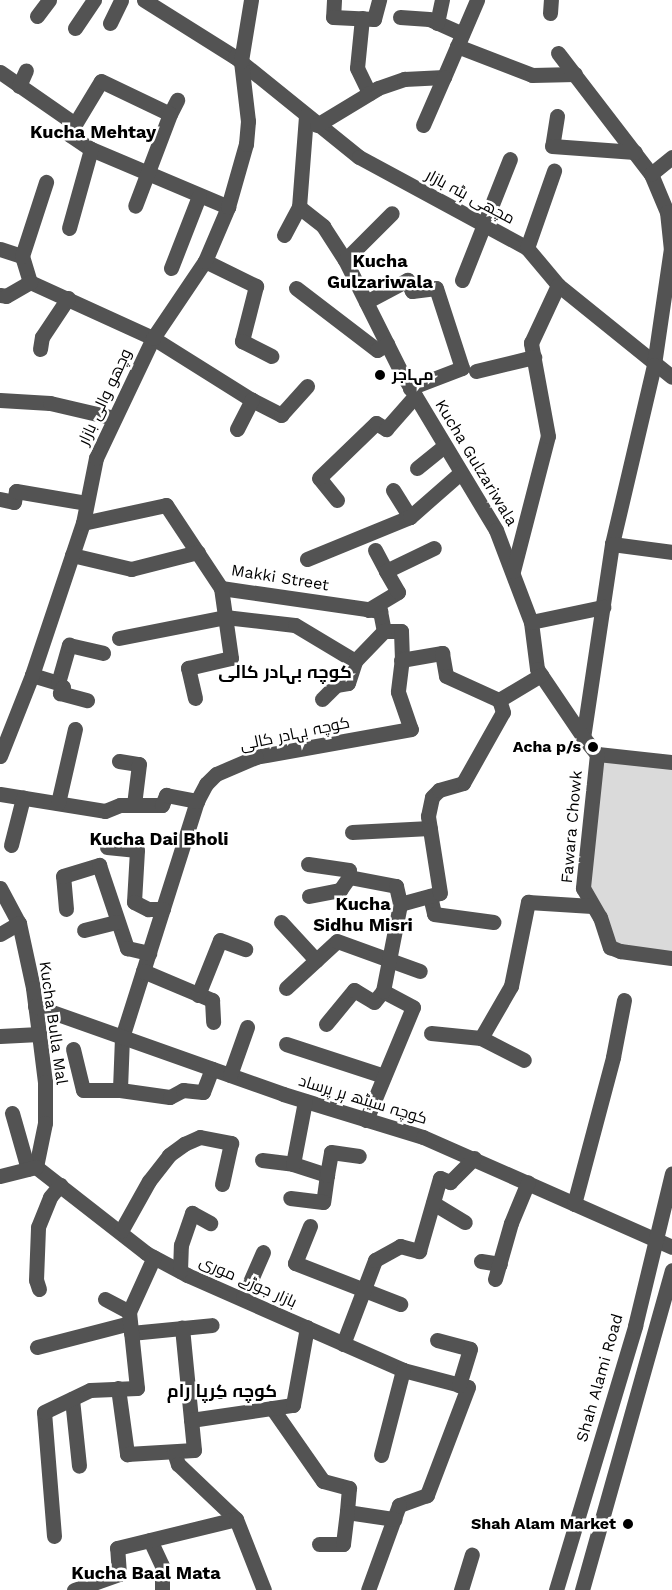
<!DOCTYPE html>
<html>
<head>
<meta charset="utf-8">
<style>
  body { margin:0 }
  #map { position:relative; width:672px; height:1590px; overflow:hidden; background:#fff; font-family:"Work Sans",Cairo,sans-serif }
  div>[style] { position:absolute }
  .green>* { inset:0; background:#dadada }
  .minor>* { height:15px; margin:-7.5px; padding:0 7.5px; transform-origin:7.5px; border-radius:7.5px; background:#535353 }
  .dots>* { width:16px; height:16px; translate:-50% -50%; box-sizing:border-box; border:3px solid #fff; border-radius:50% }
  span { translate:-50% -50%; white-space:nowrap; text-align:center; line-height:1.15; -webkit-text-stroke:5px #fff; paint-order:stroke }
  .street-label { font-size:16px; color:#000 }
  .poi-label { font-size:16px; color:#000; font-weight:700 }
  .left { translate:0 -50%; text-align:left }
  .right { translate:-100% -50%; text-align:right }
  .neighbourhood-label { font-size:18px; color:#000; font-weight:700 }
</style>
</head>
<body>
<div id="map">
  <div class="green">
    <i style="clip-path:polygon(597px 754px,672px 762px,672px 958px,620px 951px,583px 888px)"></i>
  </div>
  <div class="minor">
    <i style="left:144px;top:0;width:107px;rotate:32.1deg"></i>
    <i style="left:235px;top:57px;width:159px;rotate:38.9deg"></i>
    <i style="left:359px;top:157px;width:191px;rotate:28.4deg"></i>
    <i style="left:527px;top:248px;width:48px;rotate:50deg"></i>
    <i style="left:558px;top:285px;width:146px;rotate:38.9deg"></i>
    <i style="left:334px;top:0;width:17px;rotate:93deg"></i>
    <i style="left:333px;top:17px;width:41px;rotate:2.8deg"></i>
    <i style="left:374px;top:19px;width:20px;rotate:-75deg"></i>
    <i style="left:550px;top:13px;width:13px;rotate:-86deg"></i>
    <i style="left:37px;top:16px;width:20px;rotate:-53deg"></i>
    <i style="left:400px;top:17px;width:29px;rotate:4deg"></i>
    <i style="left:429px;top:19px;width:36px;rotate:24deg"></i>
    <i style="left:362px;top:18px;width:50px;rotate:95.7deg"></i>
    <i style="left:357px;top:68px;width:28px;rotate:64deg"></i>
    <i style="left:110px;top:23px;width:25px;rotate:-64deg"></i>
    <i style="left:437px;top:23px;width:24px;rotate:-78deg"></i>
    <i style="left:75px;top:28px;width:34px;rotate:-56deg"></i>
    <i style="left:457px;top:46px;width:80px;rotate:21.1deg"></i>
    <i style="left:532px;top:75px;width:43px;rotate:-1.3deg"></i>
    <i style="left:558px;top:53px;width:153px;rotate:52.5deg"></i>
    <i style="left:651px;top:174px;width:41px;rotate:67.2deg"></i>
    <i style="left:667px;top:212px;width:36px;rotate:84deg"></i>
    <i style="left:671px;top:248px;width:118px;rotate:98.3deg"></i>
    <i style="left:654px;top:365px;width:184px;rotate:103.2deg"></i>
    <i style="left:612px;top:544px;width:195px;rotate:98.5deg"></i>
    <i style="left:583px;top:737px;width:22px;rotate:51deg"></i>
    <i style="left:0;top:72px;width:91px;rotate:34.7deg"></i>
    <i style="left:75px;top:124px;width:12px;rotate:114deg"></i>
    <i style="left:70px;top:135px;width:25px;rotate:34deg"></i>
    <i style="left:91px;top:149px;width:149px;rotate:22.9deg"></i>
    <i style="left:19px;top:86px;width:17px;rotate:-66deg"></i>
    <i style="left:170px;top:114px;width:16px;rotate:-63deg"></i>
    <i style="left:306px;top:116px;width:91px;rotate:94.4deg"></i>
    <i style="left:299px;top:207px;width:31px;rotate:38deg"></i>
    <i style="left:323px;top:226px;width:40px;rotate:57.1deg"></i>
    <i style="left:345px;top:260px;width:125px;rotate:63.4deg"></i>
    <i style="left:401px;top:372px;width:184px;rotate:59deg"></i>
    <i style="left:496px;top:530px;width:98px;rotate:69.2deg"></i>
    <i style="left:531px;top:622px;width:47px;rotate:82.7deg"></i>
    <i style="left:537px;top:669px;width:82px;rotate:55.9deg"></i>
    <i style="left:557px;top:116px;width:30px;rotate:99deg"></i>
    <i style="left:552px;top:146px;width:83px;rotate:4.1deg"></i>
    <i style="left:75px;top:124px;width:50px;rotate:-58.8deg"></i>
    <i style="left:101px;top:81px;width:76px;rotate:25.6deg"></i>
    <i style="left:170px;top:114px;width:98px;rotate:110.8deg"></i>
    <i style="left:317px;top:125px;width:71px;rotate:-31.2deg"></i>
    <i style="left:378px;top:88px;width:28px;rotate:-19deg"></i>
    <i style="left:404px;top:79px;width:40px;rotate:-2.9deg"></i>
    <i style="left:444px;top:77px;width:84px;rotate:-66.8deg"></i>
    <i style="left:423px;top:125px;width:52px;rotate:-66.4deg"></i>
    <i style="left:651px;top:174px;width:27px;rotate:-39deg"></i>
    <i style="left:69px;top:228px;width:82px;rotate:-74.4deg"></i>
    <i style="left:284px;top:235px;width:32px;rotate:-62deg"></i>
    <i style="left:527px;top:248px;width:82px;rotate:-70.7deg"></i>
    <i style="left:0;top:249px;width:23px;rotate:18deg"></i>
    <i style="left:22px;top:256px;width:27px;rotate:73deg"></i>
    <i style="left:30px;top:282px;width:135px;rotate:24.5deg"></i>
    <i style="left:153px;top:338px;width:117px;rotate:32.1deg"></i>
    <i style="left:252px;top:400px;width:33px;rotate:27deg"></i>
    <i style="left:281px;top:415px;width:39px;rotate:-48deg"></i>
    <i style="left:22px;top:256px;width:78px;rotate:-72deg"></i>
    <i style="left:345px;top:260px;width:66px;rotate:-45deg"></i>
    <i style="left:205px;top:261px;width:57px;rotate:26.1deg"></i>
    <i style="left:256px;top:286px;width:57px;rotate:104.3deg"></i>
    <i style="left:242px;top:341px;width:33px;rotate:27deg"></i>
    <i style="left:171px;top:268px;width:77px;rotate:-68.7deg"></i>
    <i style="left:462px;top:280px;width:130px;rotate:-68.4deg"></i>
    <i style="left:296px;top:288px;width:102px;rotate:37.4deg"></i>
    <i style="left:377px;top:350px;width:12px;rotate:-31deg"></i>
    <i style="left:0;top:295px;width:6px;rotate:9deg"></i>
    <i style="left:6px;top:296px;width:28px;rotate:-30deg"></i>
    <i style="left:366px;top:302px;width:47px;rotate:-28.2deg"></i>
    <i style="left:407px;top:280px;width:12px;rotate:66deg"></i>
    <i style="left:412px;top:291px;width:24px;rotate:-7deg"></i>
    <i style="left:436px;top:288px;width:84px;rotate:72deg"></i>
    <i style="left:462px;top:368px;width:56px;rotate:159deg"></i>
    <i style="left:40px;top:349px;width:12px;rotate:-81deg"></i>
    <i style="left:42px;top:337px;width:47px;rotate:-56.3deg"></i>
    <i style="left:476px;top:371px;width:60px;rotate:-13.6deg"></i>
    <i style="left:0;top:400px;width:50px;rotate:3.4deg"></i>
    <i style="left:50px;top:403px;width:66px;rotate:13.2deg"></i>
    <i style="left:237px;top:429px;width:33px;rotate:-63deg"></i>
    <i style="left:417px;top:468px;width:35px;rotate:-39deg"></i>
    <i style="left:393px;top:490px;width:32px;rotate:58deg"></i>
    <i style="left:0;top:499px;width:14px;rotate:12deg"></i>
    <i style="left:14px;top:502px;width:11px;rotate:-80deg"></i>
    <i style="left:16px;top:491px;width:71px;rotate:9.7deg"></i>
    <i style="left:337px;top:500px;width:28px;rotate:-129deg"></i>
    <i style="left:319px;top:478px;width:79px;rotate:-44deg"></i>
    <i style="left:376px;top:423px;width:12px;rotate:31deg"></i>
    <i style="left:386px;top:429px;width:44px;rotate:-48.7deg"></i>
    <i style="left:83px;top:523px;width:85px;rotate:-12.2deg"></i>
    <i style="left:166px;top:505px;width:100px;rotate:56.5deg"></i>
    <i style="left:221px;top:588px;width:161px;rotate:8.2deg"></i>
    <i style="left:380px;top:611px;width:20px;rotate:79deg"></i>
    <i style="left:384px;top:631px;width:17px"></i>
    <i style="left:401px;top:631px;width:27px;rotate:88deg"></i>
    <i style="left:402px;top:658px;width:34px;rotate:97deg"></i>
    <i style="left:398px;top:692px;width:39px;rotate:71deg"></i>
    <i style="left:411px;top:729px;width:158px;rotate:169.8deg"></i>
    <i style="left:256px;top:757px;width:43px;rotate:157deg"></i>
    <i style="left:216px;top:774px;width:14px;rotate:135deg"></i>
    <i style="left:206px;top:784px;width:19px;rotate:118deg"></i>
    <i style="left:197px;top:801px;width:248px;rotate:107.6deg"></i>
    <i style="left:122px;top:1037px;width:53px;rotate:92.2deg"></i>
    <i style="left:120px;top:1090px;width:50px;rotate:8deg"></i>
    <i style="left:170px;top:1097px;width:15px;rotate:-28deg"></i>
    <i style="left:183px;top:1090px;width:20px;rotate:6deg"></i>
    <i style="left:203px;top:1092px;width:25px;rotate:-69deg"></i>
    <i style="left:612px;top:544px;width:61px;rotate:7.6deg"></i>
    <i style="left:375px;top:550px;width:24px;rotate:62deg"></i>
    <i style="left:72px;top:555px;width:61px;rotate:13.3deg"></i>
    <i style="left:131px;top:569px;width:69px;rotate:-14.2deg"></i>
    <i style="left:307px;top:559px;width:111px;rotate:-22.2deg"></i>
    <i style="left:410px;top:517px;width:67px;rotate:-41.3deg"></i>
    <i style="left:513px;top:571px;width:139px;rotate:-75.5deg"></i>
    <i style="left:548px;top:436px;width:95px;rotate:-100.4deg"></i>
    <i style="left:531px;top:343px;width:64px;rotate:-65deg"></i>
    <i style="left:368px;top:610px;width:35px;rotate:-31deg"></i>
    <i style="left:398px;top:592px;width:24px;rotate:-120deg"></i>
    <i style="left:386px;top:571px;width:53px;rotate:-25.6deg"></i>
    <i style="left:531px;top:622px;width:74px;rotate:-11.8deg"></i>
    <i style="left:119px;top:638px;width:108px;rotate:-11.2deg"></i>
    <i style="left:225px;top:617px;width:70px;rotate:6.5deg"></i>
    <i style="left:295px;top:625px;width:70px;rotate:31deg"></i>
    <i style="left:401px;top:660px;width:42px;rotate:-9.7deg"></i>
    <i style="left:442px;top:653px;width:23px;rotate:80deg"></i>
    <i style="left:446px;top:676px;width:58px;rotate:24.4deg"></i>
    <i style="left:499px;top:700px;width:49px;rotate:-30.8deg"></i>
    <i style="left:32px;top:675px;width:27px;rotate:17deg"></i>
    <i style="left:58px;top:683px;width:40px;rotate:-74deg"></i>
    <i style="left:69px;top:645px;width:35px;rotate:13deg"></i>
    <i style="left:58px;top:683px;width:6px;rotate:39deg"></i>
    <i style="left:63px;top:687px;width:7px;rotate:117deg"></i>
    <i style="left:60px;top:693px;width:28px;rotate:15deg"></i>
    <i style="left:195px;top:698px;width:31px;rotate:-103deg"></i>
    <i style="left:188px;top:668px;width:44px;rotate:-13.1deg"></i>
    <i style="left:231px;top:658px;width:71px;rotate:-98.1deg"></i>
    <i style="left:322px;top:699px;width:20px;rotate:-45deg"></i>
    <i style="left:336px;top:685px;width:12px;rotate:-9deg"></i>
    <i style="left:348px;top:683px;width:23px;rotate:-72deg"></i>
    <i style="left:355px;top:661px;width:42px;rotate:-46deg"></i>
    <i style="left:0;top:756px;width:87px;rotate:-68.4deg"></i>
    <i style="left:32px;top:675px;width:160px;rotate:-71.5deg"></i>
    <i style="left:83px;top:523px;width:66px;rotate:-78.7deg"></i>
    <i style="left:96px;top:458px;width:133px;rotate:-64.6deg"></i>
    <i style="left:153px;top:338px;width:93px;rotate:-56deg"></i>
    <i style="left:205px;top:261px;width:59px;rotate:-66.9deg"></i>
    <i style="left:228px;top:207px;width:66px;rotate:-74.1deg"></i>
    <i style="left:246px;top:144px;width:23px;rotate:-85deg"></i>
    <i style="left:248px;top:121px;width:60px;rotate:-96.7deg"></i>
    <i style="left:241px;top:61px;width:62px;rotate:-80.7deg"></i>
    <i style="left:119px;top:761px;width:20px;rotate:9deg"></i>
    <i style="left:139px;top:764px;width:41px;rotate:97deg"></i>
    <i style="left:672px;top:762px;width:75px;rotate:-173.9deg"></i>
    <i style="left:597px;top:754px;width:135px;rotate:96deg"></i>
    <i style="left:583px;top:888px;width:34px;rotate:60deg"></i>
    <i style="left:600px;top:917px;width:32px;rotate:72deg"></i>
    <i style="left:610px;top:947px;width:11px;rotate:22deg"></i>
    <i style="left:620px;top:951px;width:52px;rotate:7.7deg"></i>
    <i style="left:0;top:794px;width:106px;rotate:9.2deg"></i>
    <i style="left:105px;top:811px;width:16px;rotate:-22deg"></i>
    <i style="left:120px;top:805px;width:42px"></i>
    <i style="left:162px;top:805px;width:11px;rotate:-68deg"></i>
    <i style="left:166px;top:795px;width:32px;rotate:11deg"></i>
    <i style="left:58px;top:803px;width:76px;rotate:-77.1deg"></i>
    <i style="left:352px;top:832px;width:78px;rotate:-2.9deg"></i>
    <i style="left:11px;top:845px;width:49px;rotate:-75.7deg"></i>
    <i style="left:107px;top:847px;width:30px;rotate:6deg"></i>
    <i style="left:137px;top:850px;width:52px;rotate:93.3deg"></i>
    <i style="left:134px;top:902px;width:16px;rotate:27deg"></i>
    <i style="left:148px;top:909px;width:15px"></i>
    <i style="left:308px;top:864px;width:41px;rotate:8.3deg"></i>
    <i style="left:349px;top:870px;width:7px;rotate:90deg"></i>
    <i style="left:349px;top:877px;width:48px;rotate:10.8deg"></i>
    <i style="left:396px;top:886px;width:18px;rotate:77deg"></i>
    <i style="left:0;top:888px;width:40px;rotate:62deg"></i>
    <i style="left:19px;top:923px;width:66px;rotate:77.8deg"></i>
    <i style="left:33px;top:988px;width:46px;rotate:82.6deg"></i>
    <i style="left:39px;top:1034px;width:48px;rotate:82.9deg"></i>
    <i style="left:45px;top:1082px;width:41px;rotate:90deg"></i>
    <i style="left:45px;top:1123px;width:45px;rotate:101.6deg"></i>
    <i style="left:309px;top:896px;width:32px;rotate:-11deg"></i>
    <i style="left:340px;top:890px;width:16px;rotate:-55deg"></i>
    <i style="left:430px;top:896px;width:18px;rotate:77deg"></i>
    <i style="left:434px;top:914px;width:60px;rotate:7.7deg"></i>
    <i style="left:66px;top:909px;width:33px;rotate:-95deg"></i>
    <i style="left:63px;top:876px;width:38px;rotate:-17deg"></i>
    <i style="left:99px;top:865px;width:88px;rotate:71.4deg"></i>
    <i style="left:127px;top:948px;width:23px;rotate:13deg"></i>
    <i style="left:281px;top:922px;width:52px;rotate:47.4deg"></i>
    <i style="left:84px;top:930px;width:33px;rotate:-14deg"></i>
    <i style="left:0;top:934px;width:22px;rotate:-30deg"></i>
    <i style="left:143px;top:971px;width:75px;rotate:22.8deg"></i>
    <i style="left:212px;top:1000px;width:22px;rotate:87deg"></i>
    <i style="left:286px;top:988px;width:69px;rotate:-42.7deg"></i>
    <i style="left:337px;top:941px;width:88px;rotate:19.9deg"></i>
    <i style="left:198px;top:995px;width:59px;rotate:-68.2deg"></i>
    <i style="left:220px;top:940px;width:27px;rotate:20deg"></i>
    <i style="left:35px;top:1006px;width:263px;rotate:19.5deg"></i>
    <i style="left:283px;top:1094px;width:146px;rotate:17.1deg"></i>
    <i style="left:423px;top:1137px;width:272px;rotate:23.8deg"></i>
    <i style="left:326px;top:1024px;width:44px;rotate:-50.5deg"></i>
    <i style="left:354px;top:990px;width:23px;rotate:31deg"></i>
    <i style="left:374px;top:1002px;width:14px;rotate:-51deg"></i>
    <i style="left:431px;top:1033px;width:50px;rotate:5.7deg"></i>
    <i style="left:481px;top:1038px;width:48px;rotate:27.1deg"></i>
    <i style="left:0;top:1036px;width:39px;rotate:-3deg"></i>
    <i style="left:481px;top:1038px;width:60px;rotate:-60deg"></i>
    <i style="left:511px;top:986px;width:86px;rotate:-78.6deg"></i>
    <i style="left:528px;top:902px;width:64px;rotate:3.6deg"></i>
    <i style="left:286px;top:1044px;width:103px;rotate:18.1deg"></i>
    <i style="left:73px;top:1049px;width:42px;rotate:76.3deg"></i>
    <i style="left:83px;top:1090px;width:37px"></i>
    <i style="left:230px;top:1075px;width:51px;rotate:-70.5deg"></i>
    <i style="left:12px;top:1113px;width:58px;rotate:74.1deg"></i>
    <i style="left:366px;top:1120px;width:122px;rotate:-67.4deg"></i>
    <i style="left:413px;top:1007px;width:34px;rotate:-152deg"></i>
    <i style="left:383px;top:991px;width:89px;rotate:-78.9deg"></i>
    <i style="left:400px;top:904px;width:41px;rotate:-15.4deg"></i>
    <i style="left:440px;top:893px;width:78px;rotate:-98.9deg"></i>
    <i style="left:428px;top:816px;width:19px;rotate:-78deg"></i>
    <i style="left:432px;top:797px;width:10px;rotate:-45deg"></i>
    <i style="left:439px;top:790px;width:25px;rotate:-16deg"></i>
    <i style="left:463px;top:783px;width:81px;rotate:-60.6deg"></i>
    <i style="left:503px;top:712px;width:13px;rotate:-108deg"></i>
    <i style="left:262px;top:1160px;width:31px;rotate:7deg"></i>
    <i style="left:293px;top:1164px;width:36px;rotate:18deg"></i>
    <i style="left:327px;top:1175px;width:27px;rotate:98deg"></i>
    <i style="left:323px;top:1202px;width:33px;rotate:-173deg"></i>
    <i style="left:293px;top:1164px;width:64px;rotate:-79.2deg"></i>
    <i style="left:36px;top:1167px;width:140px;rotate:38deg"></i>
    <i style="left:146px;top:1253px;width:47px;rotate:28.2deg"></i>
    <i style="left:187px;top:1275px;width:236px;rotate:23.7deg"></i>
    <i style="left:403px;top:1370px;width:67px;rotate:14.7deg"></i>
    <i style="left:468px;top:1387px;width:116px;rotate:110.8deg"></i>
    <i style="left:427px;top:1495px;width:30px;rotate:160deg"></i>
    <i style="left:399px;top:1505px;width:90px;rotate:110deg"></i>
    <i style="left:327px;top:1175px;width:23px;rotate:-80deg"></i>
    <i style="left:331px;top:1152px;width:28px;rotate:8deg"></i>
    <i style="left:0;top:1176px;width:37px;rotate:-14deg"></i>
    <i style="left:433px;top:1203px;width:37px;rotate:31deg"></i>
    <i style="left:574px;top:1204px;width:152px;rotate:-75.1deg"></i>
    <i style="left:613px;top:1057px;width:58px;rotate:-79.1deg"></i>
    <i style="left:310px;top:1226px;width:40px;rotate:112deg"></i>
    <i style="left:295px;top:1263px;width:113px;rotate:21.3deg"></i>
    <i style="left:121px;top:1231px;width:57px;rotate:-60.8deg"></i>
    <i style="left:149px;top:1181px;width:33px;rotate:-52deg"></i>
    <i style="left:169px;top:1155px;width:19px;rotate:-36deg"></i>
    <i style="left:184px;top:1144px;width:17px;rotate:-24deg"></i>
    <i style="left:200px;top:1137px;width:32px;rotate:11deg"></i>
    <i style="left:231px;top:1143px;width:42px;rotate:102.4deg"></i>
    <i style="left:481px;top:1261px;width:19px;rotate:9deg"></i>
    <i style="left:180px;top:1271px;width:26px;rotate:-88deg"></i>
    <i style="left:181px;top:1245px;width:34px;rotate:-71deg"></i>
    <i style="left:192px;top:1213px;width:21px;rotate:29deg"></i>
    <i style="left:495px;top:1279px;width:58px;rotate:-74.1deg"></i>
    <i style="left:511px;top:1223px;width:44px;rotate:-67.5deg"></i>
    <i style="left:39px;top:1289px;width:9px;rotate:-108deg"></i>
    <i style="left:36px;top:1280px;width:53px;rotate:-87.8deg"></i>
    <i style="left:38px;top:1227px;width:32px;rotate:-68deg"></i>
    <i style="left:50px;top:1197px;width:16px;rotate:-50deg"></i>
    <i style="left:243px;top:1298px;width:50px;rotate:-66.5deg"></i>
    <i style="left:105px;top:1299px;width:27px;rotate:28deg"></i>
    <i style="left:131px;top:1333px;width:81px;rotate:-5.6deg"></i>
    <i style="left:437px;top:1340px;width:34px;rotate:15deg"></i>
    <i style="left:470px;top:1349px;width:38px;rotate:107deg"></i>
    <i style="left:343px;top:1344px;width:90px;rotate:-69.1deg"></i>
    <i style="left:375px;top:1260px;width:29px;rotate:-29deg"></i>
    <i style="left:400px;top:1246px;width:20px;rotate:15deg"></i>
    <i style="left:419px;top:1251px;width:76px;rotate:-74deg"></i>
    <i style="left:440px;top:1178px;width:11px;rotate:22deg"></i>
    <i style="left:450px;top:1182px;width:34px;rotate:-45deg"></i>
    <i style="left:37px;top:1347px;width:96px;rotate:-14.5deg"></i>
    <i style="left:118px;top:1388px;width:67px;rotate:82.2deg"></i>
    <i style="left:127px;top:1454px;width:67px;rotate:-3.4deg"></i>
    <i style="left:194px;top:1450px;width:123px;rotate:-95.6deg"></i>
    <i style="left:72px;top:1399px;width:67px;rotate:84deg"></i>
    <i style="left:272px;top:1408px;width:89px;rotate:55.1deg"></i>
    <i style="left:323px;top:1481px;width:27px;rotate:15deg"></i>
    <i style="left:349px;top:1488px;width:24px;rotate:95deg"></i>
    <i style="left:347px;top:1512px;width:48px;rotate:8.5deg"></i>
    <i style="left:191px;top:1420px;width:103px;rotate:-8.4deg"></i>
    <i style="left:293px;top:1405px;width:79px;rotate:-79.8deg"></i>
    <i style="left:174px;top:1452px;width:13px;rotate:72deg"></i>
    <i style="left:178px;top:1464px;width:80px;rotate:43.5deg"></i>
    <i style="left:381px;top:1455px;width:88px;rotate:-75.5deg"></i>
    <i style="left:54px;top:1536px;width:124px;rotate:-94.6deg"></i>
    <i style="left:44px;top:1412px;width:51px;rotate:-25.6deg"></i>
    <i style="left:90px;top:1390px;width:47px;rotate:-2.4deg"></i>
    <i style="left:137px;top:1388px;width:76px;rotate:-96deg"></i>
    <i style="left:129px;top:1312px;width:60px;rotate:-65.6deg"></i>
    <i style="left:150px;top:1540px;width:29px;rotate:65deg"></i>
    <i style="left:162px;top:1566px;width:24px;rotate:90deg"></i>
    <i style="left:319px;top:1544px;width:24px"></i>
    <i style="left:343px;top:1544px;width:32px;rotate:-83deg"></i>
    <i style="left:74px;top:1590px;width:48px;rotate:-19.6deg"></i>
    <i style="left:119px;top:1574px;width:26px;rotate:-94deg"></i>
    <i style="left:117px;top:1548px;width:122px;rotate:-13.7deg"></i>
    <i style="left:236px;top:1519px;width:76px;rotate:68.5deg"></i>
    <i style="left:461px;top:1590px;width:37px;rotate:-73deg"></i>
    <i style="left:556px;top:1590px;width:276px;rotate:-73.3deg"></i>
    <i style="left:635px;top:1326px;width:157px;rotate:-76.4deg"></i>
    <i style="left:582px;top:1590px;width:332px;rotate:-74.3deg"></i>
  </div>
  <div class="dots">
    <i style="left:380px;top:375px;background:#000"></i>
    <i style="left:593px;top:747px;background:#000"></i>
    <i style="left:628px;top:1524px;background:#000"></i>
  </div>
  <div class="street-label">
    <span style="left:470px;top:197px;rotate:28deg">مچھی ہٹہ بازار</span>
    <span style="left:105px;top:397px;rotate:-65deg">وچھو والی بازار</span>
    <span style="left:476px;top:463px;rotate:59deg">Kucha Gulzariwala</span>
    <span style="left:280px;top:578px;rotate:9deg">Makki Street</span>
    <span style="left:295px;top:734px;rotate:-12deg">کوچہ بہادر کالی</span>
    <span style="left:572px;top:827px;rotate:-85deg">Fawara Chowk</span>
    <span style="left:53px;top:1023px;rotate:82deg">Kucha Bulla Mal</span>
    <span style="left:363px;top:1100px;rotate:17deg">کوچہ سیٹھ ہر پرساد</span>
    <span style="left:248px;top:1282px;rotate:24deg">بازار جوڑے موری</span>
    <span style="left:600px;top:1378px;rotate:-74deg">Shah Alami Road</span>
  </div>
  <div class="poi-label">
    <span class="left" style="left:392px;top:375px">مہاجر</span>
    <span class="right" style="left:581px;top:747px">Acha p/s</span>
    <span class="right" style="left:616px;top:1524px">Shah Alam Market</span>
  </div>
  <div class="neighbourhood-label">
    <span style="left:93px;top:132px">Kucha Mehtay</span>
    <span style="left:380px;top:272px">Kucha<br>Gulzariwala</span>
    <span style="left:285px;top:672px">کوچہ بہادر کالی</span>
    <span style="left:159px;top:839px">Kucha Dai Bholi</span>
    <span style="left:363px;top:915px">Kucha<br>Sidhu Misri</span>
    <span style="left:222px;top:1391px">کوچہ کِرپا رام</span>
    <span style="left:146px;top:1573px">Kucha Baal Mata</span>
  </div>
</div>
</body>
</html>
